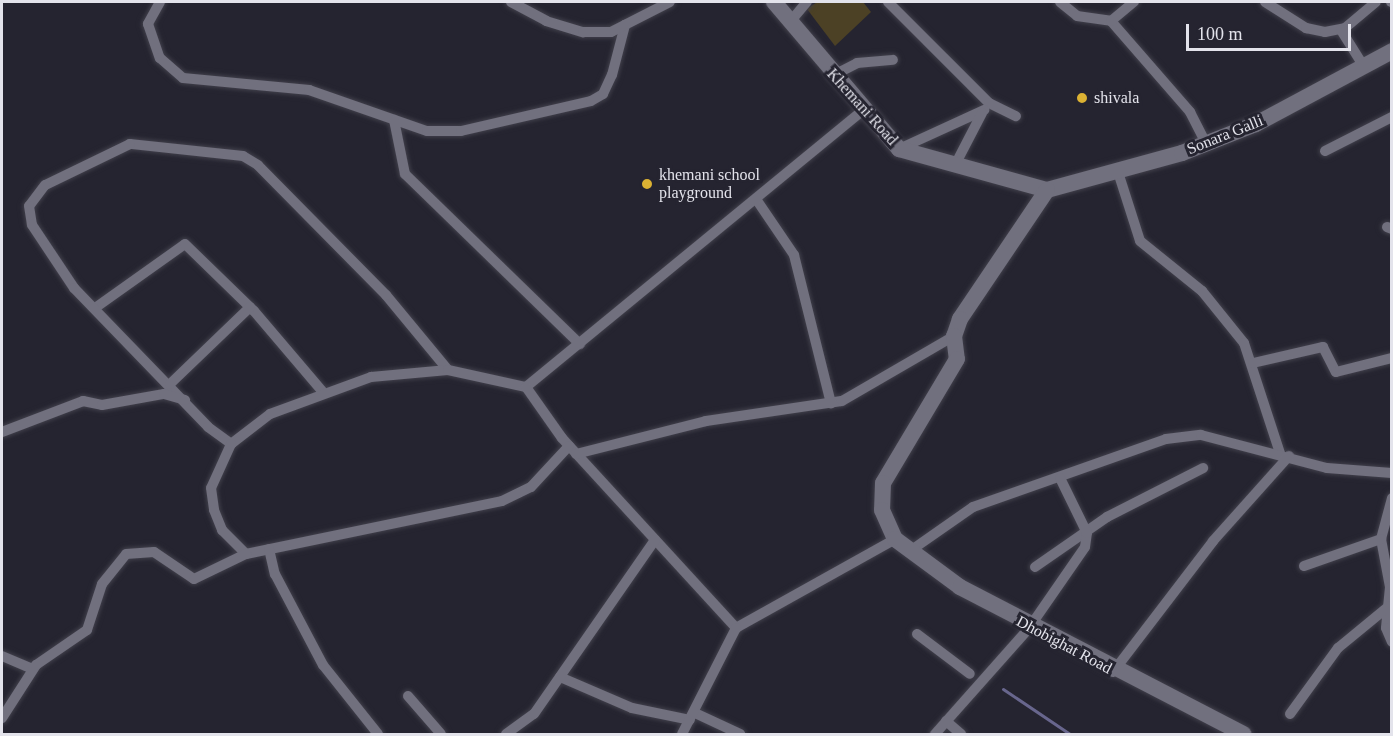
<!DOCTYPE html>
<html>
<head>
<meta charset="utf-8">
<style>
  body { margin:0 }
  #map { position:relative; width:1393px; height:736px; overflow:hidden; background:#252430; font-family:"Times New Roman",serif }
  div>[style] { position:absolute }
  .green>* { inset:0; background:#4c4125 }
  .stream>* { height:3px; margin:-1.5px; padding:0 1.5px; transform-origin:1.5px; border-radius:1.5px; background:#68668d }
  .roads { filter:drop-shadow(0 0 2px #41404b) drop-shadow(0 0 2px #41404b) }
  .street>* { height:10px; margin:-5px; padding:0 5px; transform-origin:5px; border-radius:5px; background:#71707e }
  .secondary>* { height:16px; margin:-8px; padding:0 8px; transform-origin:8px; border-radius:8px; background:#71707e }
  .dots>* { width:16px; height:16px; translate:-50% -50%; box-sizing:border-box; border:3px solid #252430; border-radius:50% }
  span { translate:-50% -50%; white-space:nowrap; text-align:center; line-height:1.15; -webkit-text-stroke:6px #252430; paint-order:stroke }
  .poi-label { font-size:16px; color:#e3e3eb }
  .left { translate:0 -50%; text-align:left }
  .street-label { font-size:16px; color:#e3e3eb }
  .frame { position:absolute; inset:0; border:3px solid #e3e3eb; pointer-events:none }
  .scale { position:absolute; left:1186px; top:24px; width:165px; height:27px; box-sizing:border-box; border:3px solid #e3e3eb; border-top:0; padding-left:8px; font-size:18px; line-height:21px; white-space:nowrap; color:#e3e3eb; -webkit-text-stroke:4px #252430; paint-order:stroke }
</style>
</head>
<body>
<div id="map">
  <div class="green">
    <i style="clip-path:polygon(817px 2px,863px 2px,871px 12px,835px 46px,807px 9px)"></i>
  </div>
  <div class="stream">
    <i style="left:1003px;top:689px;width:81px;rotate:33.9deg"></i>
  </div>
  <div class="roads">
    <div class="street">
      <i style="left:160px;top:2px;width:25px;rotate:119deg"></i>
      <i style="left:148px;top:24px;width:36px;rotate:71deg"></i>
      <i style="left:160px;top:58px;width:30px;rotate:41deg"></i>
      <i style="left:183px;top:78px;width:127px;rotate:5.4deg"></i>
      <i style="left:309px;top:90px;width:125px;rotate:19.2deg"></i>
      <i style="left:427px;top:131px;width:34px"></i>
      <i style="left:461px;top:131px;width:133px;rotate:-13deg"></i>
      <i style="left:591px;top:101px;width:14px;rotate:-30deg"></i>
      <i style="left:603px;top:94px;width:21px;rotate:-65deg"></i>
      <i style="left:612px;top:75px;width:52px;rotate:-75.4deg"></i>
      <i style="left:511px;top:2px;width:40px;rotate:28deg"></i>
      <i style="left:546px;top:21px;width:39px;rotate:17deg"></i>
      <i style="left:583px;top:32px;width:28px"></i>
      <i style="left:611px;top:32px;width:66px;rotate:-27deg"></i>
      <i style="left:888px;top:2px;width:143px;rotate:45deg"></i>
      <i style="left:989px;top:103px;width:30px;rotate:26deg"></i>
      <i style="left:1060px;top:2px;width:22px;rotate:39deg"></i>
      <i style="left:1077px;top:16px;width:34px;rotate:8deg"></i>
      <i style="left:1111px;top:21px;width:121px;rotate:49deg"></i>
      <i style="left:1190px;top:112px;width:36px;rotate:63deg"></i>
      <i style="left:1265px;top:2px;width:49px;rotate:32.4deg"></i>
      <i style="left:1306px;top:28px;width:19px;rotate:12deg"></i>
      <i style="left:1325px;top:32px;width:20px;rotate:-11deg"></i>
      <i style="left:1345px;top:28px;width:40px;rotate:-40deg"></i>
      <i style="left:1391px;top:2px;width:1px"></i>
      <i style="left:1111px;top:21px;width:30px;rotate:-40deg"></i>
      <i style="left:790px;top:22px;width:26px;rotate:-50deg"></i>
      <i style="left:1341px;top:30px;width:40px;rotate:58deg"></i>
      <i style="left:832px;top:76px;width:28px;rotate:-27deg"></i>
      <i style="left:857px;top:63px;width:36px;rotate:-5deg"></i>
      <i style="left:394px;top:120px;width:55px;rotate:78.5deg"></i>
      <i style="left:405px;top:174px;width:244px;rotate:44.2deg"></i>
      <i style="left:899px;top:149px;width:94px;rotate:-24.6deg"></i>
      <i style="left:1325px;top:151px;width:75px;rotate:-26.9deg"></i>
      <i style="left:954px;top:167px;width:61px;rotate:-62.6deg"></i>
      <i style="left:1118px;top:172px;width:72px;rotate:72.3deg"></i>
      <i style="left:1140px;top:241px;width:80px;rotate:38.9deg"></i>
      <i style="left:1202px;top:291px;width:67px;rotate:51.1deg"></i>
      <i style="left:1244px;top:343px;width:116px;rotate:71.9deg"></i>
      <i style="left:756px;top:199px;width:68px;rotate:55.8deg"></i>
      <i style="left:794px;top:255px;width:153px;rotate:76deg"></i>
      <i style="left:1387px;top:227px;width:5px;rotate:22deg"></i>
      <i style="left:95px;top:308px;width:110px;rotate:-35.4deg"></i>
      <i style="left:185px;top:244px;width:96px;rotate:44.2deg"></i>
      <i style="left:254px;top:311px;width:106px;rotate:49.6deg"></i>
      <i style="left:1253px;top:363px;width:72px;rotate:-12.9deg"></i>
      <i style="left:1323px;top:347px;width:28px;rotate:63deg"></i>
      <i style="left:1336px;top:372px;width:58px;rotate:-14deg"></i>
      <i style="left:448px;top:370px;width:97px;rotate:-129.6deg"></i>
      <i style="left:386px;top:295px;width:182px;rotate:-134.6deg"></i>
      <i style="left:258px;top:165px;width:17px;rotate:-149deg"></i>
      <i style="left:243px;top:156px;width:114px;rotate:-173.9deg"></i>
      <i style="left:130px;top:144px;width:94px;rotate:154.2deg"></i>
      <i style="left:45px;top:185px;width:26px;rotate:127deg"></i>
      <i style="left:29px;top:206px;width:19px;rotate:81deg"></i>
      <i style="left:32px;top:225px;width:76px;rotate:56.3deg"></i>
      <i style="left:74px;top:288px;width:193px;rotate:46deg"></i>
      <i style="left:208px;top:427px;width:29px;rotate:36deg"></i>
      <i style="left:231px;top:444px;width:49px;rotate:-37.6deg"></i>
      <i style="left:270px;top:414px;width:108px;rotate:-20.1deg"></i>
      <i style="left:371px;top:377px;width:77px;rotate:-5.2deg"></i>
      <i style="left:448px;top:370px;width:80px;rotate:12.3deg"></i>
      <i style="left:526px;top:387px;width:436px;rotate:-39.4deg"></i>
      <i style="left:170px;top:384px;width:111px;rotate:-43.9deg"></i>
      <i style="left:526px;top:387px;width:62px;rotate:54.8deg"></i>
      <i style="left:562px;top:438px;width:258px;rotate:47.5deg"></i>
      <i style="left:736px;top:628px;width:182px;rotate:-29.2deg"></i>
      <i style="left:2px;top:432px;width:87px;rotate:-20.9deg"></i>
      <i style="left:83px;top:401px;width:19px;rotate:12deg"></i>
      <i style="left:102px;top:405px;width:63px;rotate:-10.1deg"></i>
      <i style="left:164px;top:394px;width:22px;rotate:16deg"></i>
      <i style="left:231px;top:444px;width:48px;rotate:114.4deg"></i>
      <i style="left:211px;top:488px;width:22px;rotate:82deg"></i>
      <i style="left:214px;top:510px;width:22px;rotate:68deg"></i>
      <i style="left:222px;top:530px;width:34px;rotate:45deg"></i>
      <i style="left:246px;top:554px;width:261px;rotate:-11.7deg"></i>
      <i style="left:502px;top:501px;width:32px;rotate:-26deg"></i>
      <i style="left:531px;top:487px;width:56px;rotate:-47.2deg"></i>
      <i style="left:576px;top:454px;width:134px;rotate:-14.2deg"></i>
      <i style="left:706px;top:421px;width:137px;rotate:-8.4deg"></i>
      <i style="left:842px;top:401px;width:129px;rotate:-30.1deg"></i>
      <i style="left:1392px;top:498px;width:42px;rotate:105deg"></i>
      <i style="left:1381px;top:539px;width:49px;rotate:79.4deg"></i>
      <i style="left:1390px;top:587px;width:41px;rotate:95.6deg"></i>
      <i style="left:1386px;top:628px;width:15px;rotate:67deg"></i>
      <i style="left:269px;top:549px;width:26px;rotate:77deg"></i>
      <i style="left:275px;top:574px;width:103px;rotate:62.2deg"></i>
      <i style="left:323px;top:665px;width:88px;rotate:51.4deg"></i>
      <i style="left:910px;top:551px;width:77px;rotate:-34.9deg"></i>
      <i style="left:973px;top:507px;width:205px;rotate:-19.4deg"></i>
      <i style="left:1166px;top:439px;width:35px;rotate:-7deg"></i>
      <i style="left:1201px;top:435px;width:130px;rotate:14.7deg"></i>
      <i style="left:1327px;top:468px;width:65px;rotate:4.4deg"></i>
      <i style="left:1304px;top:566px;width:82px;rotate:-19.3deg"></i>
      <i style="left:1035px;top:567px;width:88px;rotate:-34.8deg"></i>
      <i style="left:1107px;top:517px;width:108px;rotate:-27deg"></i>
      <i style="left:917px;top:634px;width:66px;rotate:37deg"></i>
      <i style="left:2px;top:656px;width:33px;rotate:23deg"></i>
      <i style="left:1113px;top:672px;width:165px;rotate:-52.6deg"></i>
      <i style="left:1213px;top:541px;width:114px;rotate:-48.2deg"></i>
      <i style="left:560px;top:677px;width:78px;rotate:23.3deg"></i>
      <i style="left:632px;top:708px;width:59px;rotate:11.7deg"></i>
      <i style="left:408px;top:696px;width:50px;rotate:49deg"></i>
      <i style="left:695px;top:713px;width:50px;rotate:25deg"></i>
      <i style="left:1290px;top:714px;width:82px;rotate:-54deg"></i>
      <i style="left:1338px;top:648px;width:66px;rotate:-39.5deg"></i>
      <i style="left:2px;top:718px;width:63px;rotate:-57.3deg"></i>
      <i style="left:36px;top:665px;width:62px;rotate:-34.5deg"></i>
      <i style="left:87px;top:630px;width:48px;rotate:-71.9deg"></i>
      <i style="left:102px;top:584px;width:38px;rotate:-51deg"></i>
      <i style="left:126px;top:554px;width:28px;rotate:-4deg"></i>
      <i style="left:154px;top:552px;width:48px;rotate:34deg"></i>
      <i style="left:194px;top:579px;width:58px;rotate:-25.7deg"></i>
      <i style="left:946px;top:721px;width:20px;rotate:41deg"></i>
      <i style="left:506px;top:734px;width:34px;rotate:-36deg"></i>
      <i style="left:534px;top:714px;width:212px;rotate:-55.2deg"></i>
      <i style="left:682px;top:734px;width:119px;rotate:-63deg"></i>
      <i style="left:935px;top:734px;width:142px;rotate:-48.4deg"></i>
      <i style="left:1029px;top:628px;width:98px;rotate:-55.3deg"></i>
      <i style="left:1085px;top:547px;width:14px;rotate:-82deg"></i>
      <i style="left:1087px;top:533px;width:61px;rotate:-116.1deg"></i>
    </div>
    <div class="secondary">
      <i style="left:774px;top:2px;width:193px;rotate:49.6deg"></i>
      <i style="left:899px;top:149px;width:154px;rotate:15.5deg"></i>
      <i style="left:1047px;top:190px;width:140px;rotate:-15.3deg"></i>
      <i style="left:1182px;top:153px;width:79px;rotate:-21.4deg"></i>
      <i style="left:1256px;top:124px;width:154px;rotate:-28.2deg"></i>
      <i style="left:1047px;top:190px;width:156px;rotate:124deg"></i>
      <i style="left:960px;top:319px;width:18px;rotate:109deg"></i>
      <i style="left:954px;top:336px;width:23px;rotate:83deg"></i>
      <i style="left:957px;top:359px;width:144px;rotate:120.8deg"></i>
      <i style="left:883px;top:483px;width:27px;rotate:92deg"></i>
      <i style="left:882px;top:510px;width:32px;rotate:66deg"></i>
      <i style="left:895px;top:539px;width:81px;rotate:36.4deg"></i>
      <i style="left:960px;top:587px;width:319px;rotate:27.4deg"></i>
    </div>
  </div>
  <div class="dots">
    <i style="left:1082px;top:98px;background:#dcb233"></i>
    <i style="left:647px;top:184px;background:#dcb233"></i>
  </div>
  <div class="poi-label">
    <span class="left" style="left:1094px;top:98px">shivala</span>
    <span class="left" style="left:659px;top:184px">khemani school<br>playground</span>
  </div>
  <div class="street-label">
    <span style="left:862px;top:107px;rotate:48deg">Khemani Road</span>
    <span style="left:1225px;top:135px;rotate:-22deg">Sonara Galli</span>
    <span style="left:1064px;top:645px;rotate:28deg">Dhobighat Road</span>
  </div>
  <div class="frame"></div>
  <div class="scale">100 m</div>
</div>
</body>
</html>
